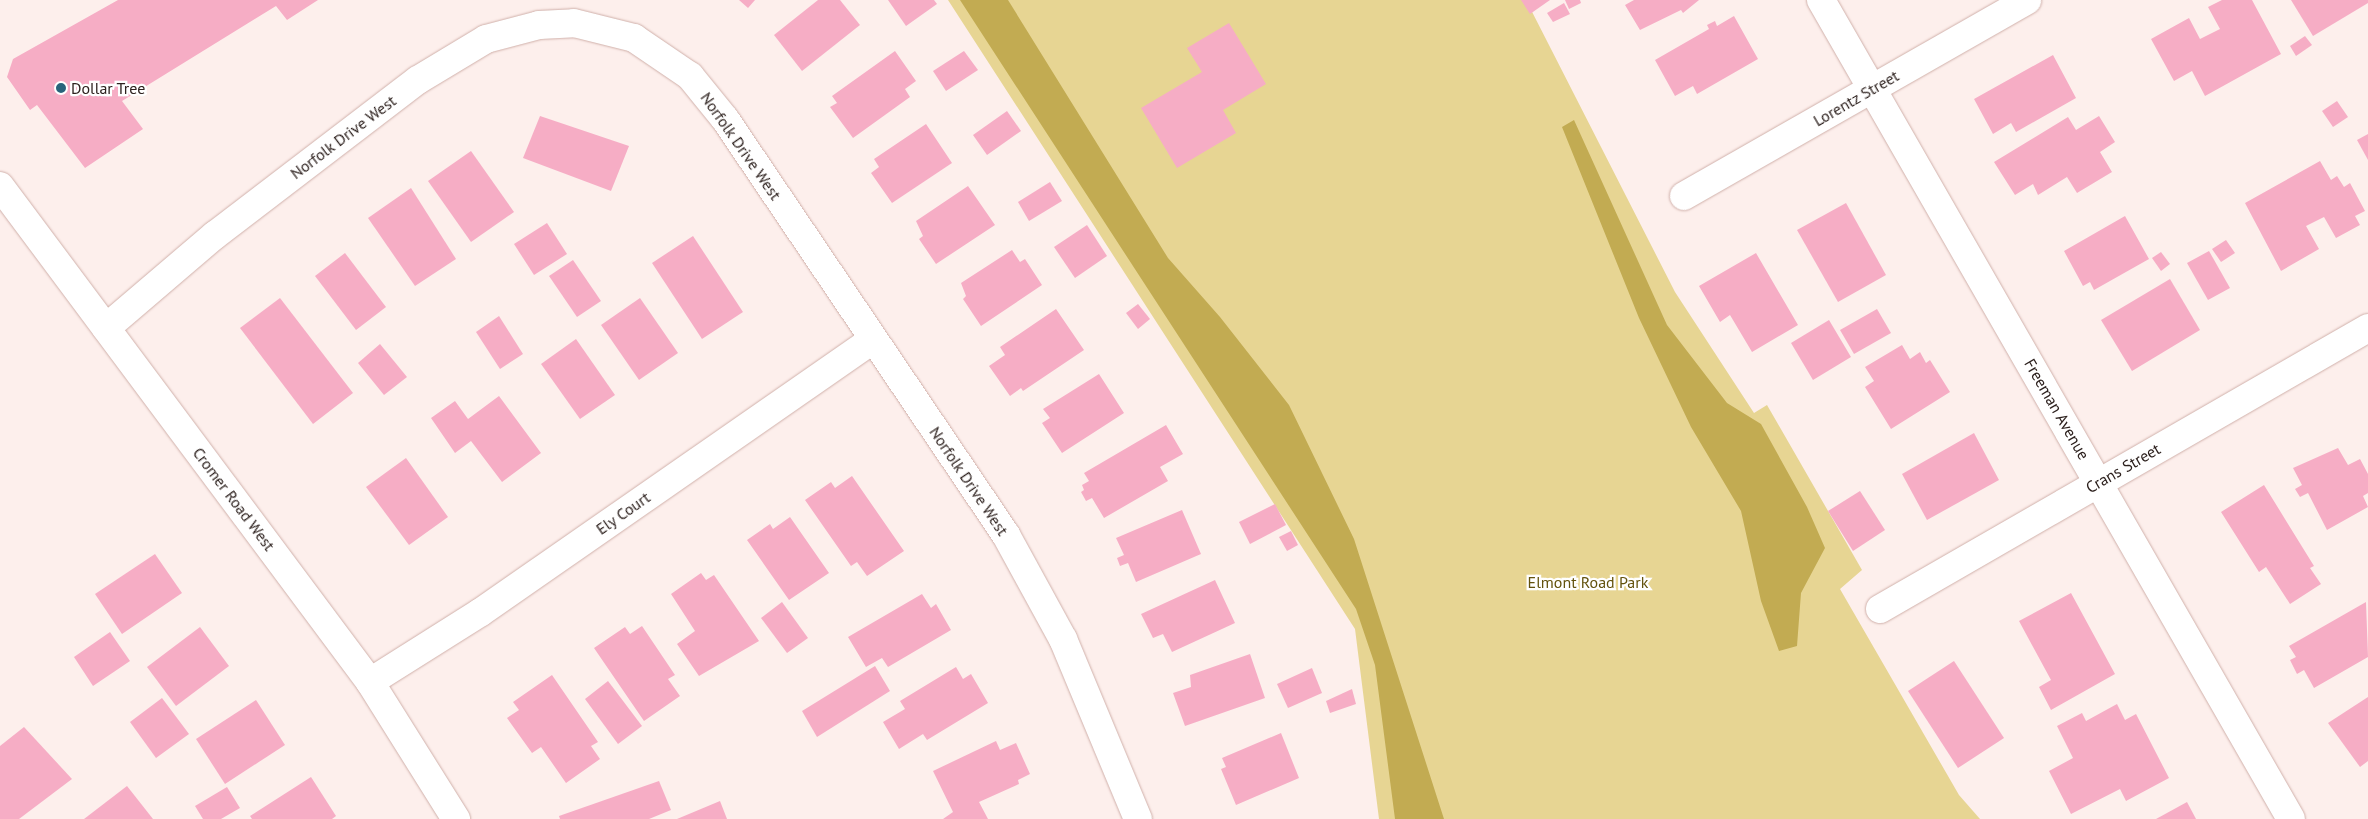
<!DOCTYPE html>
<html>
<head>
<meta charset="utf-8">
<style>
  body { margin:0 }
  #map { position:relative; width:2368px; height:819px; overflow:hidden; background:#fdefec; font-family:"PT Sans",sans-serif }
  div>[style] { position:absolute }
  .green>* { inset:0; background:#e7d593 }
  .forest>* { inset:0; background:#c2ab52 }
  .building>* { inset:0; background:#f6adc5 }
  .roads { filter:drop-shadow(0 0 1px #d0b0aa) drop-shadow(0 0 1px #d0b0aa) }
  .minor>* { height:28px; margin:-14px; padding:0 14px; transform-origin:14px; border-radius:14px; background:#fff }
  .dots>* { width:14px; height:14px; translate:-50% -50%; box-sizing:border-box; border:2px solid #fff; border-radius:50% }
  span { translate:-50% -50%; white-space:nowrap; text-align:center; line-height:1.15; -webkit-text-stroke:4.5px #fff; paint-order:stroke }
  .poi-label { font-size:16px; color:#2d211e }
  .left { translate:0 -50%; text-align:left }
  .street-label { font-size:16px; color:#2d211e }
  .park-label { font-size:16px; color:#63520d }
</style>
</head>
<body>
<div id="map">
  <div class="green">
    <i style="clip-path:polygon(948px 0,1526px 0,1675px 292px,1754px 413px,1767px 405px,1862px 570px,1840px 589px,1959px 795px,1980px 819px,1379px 819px,1355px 629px)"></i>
  </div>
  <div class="forest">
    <i style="clip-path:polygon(960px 0,1008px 0,1168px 258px,1220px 317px,1289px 405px,1354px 539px,1444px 819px,1395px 819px,1375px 665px,1356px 609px)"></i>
    <i style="clip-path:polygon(1574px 120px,1667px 325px,1727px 403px,1761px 424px,1807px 507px,1825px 548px,1801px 593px,1797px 646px,1779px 651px,1761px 601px,1741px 511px,1691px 427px,1639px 318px,1562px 127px)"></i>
  </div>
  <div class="building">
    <i style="clip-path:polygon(118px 0,318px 0,287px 20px,276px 6px,122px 101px,143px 129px,85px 168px,37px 105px,30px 110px,7px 77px,13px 59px)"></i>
    <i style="clip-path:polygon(739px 0,755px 0,748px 8px)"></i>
    <i style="clip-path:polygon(818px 0,840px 0,860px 25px,802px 71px,774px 35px)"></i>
    <i style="clip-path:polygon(888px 0,934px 0,937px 4px,906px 26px)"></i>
    <i style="clip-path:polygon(1521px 0,1550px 0,1530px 14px)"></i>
    <i style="clip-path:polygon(1565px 0,1580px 0,1581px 3px,1569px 9px)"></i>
    <i style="clip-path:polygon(1634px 0,1699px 0,1683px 13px,1681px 10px,1640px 30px,1625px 5px)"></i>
    <i style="clip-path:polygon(2222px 0,2252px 0,2281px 54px,2205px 96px,2192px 71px,2174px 81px,2151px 39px,2189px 18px,2200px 39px,2220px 29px,2208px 7px)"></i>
    <i style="clip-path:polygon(2291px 0,2368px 0,2368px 3px,2313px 36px)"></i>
    <i style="clip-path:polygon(1564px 3px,1570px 14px,1553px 22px,1547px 13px)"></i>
    <i style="clip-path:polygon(1734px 16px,1758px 59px,1697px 94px,1693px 86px,1675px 96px,1655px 60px,1709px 29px,1707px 25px,1715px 21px,1717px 26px)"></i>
    <i style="clip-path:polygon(1229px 23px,1266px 84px,1223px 110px,1236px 133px,1177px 168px,1141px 108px,1202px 72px,1187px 48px)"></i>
    <i style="clip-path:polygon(2305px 36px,2312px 45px,2296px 56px,2290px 46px)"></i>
    <i style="clip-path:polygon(895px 51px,916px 81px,905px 89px,910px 97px,853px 138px,830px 107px,837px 103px,832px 96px)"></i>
    <i style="clip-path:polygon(964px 51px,978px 70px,946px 91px,933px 71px)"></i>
    <i style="clip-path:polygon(2053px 55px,2076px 98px,2016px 132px,2011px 123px,1993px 134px,1974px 99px)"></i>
    <i style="clip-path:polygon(2337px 101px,2348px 117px,2333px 127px,2322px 111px)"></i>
    <i style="clip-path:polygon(1007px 111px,1021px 131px,987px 155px,973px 135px)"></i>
    <i style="clip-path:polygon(540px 116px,629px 146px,611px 191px,523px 158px)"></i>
    <i style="clip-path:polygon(2099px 116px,2115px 142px,2100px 152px,2112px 172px,2077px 193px,2067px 177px,2038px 195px,2033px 184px,2015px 195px,1994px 162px,2068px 117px,2076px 130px)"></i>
    <i style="clip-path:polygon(926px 124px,952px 163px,892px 203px,871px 173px,879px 167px,874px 159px)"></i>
    <i style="clip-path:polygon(2368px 134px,2368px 160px,2357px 140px)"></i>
    <i style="clip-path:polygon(471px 151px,514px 212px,471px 242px,428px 181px)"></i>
    <i style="clip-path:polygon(2320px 161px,2331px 180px,2337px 176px,2344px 187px,2350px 183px,2365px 211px,2355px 216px,2360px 225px,2336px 238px,2324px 217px,2306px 226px,2319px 249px,2281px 271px,2245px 203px)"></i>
    <i style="clip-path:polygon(1050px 182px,1062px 201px,1029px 221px,1018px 202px)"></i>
    <i style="clip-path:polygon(968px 186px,995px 225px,936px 264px,919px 239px,923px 236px,916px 221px)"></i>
    <i style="clip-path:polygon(411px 188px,456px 259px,415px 286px,368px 218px)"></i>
    <i style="clip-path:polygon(1846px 203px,1886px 275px,1838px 302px,1797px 230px)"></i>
    <i style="clip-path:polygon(2125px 216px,2149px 259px,2094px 290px,2090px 282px,2083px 286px,2064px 251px)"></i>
    <i style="clip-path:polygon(547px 223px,567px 254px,534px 275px,514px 244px)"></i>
    <i style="clip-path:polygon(1087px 225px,1107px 256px,1075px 278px,1054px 247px)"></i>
    <i style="clip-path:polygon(693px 236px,743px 312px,702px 339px,652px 263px)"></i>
    <i style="clip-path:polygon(2226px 240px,2235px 253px,2221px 262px,2212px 249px)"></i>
    <i style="clip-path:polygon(1012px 250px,1020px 262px,1025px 259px,1042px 285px,981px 326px,963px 299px,966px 296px,961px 283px)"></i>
    <i style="clip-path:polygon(2209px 251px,2230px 288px,2208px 300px,2187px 263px)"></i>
    <i style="clip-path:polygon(2161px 252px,2170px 264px,2161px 271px,2152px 258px)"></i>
    <i style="clip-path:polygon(345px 253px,386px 307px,356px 330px,315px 276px)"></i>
    <i style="clip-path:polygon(1756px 253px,1798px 325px,1752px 352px,1730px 315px,1720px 322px,1699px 286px)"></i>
    <i style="clip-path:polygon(573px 260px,601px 301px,577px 317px,549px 276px)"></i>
    <i style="clip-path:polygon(2170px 279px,2200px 330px,2132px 371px,2101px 320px)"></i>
    <i style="clip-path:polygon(280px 298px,353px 393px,313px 424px,240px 328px)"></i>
    <i style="clip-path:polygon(640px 298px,678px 353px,639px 380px,601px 325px)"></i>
    <i style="clip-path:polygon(1138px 304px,1150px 319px,1138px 329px,1126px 313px)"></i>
    <i style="clip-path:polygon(1056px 309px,1084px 350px,1023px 391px,1021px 388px,1010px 396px,989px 366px,1005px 355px,1000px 347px)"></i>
    <i style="clip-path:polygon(1877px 309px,1891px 333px,1854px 354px,1840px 330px)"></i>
    <i style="clip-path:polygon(499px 316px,523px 354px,500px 369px,476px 332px)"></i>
    <i style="clip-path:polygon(1829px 320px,1851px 357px,1813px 380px,1791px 343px)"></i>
    <i style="clip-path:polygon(576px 339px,615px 395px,580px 419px,541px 364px)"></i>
    <i style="clip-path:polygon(380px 344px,407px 377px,384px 395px,358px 363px)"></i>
    <i style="clip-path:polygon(1902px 345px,1910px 359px,1920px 352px,1926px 363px,1930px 360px,1950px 392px,1891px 429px,1865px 387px,1874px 381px,1865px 367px)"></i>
    <i style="clip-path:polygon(1099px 374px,1124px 413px,1062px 453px,1042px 423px,1050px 418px,1043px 409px)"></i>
    <i style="clip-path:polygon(499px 396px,541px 453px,502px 482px,471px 441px,455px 453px,431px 418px,455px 401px,468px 419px)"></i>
    <i style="clip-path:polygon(1166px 425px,1183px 454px,1160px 467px,1168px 481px,1104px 518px,1092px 498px,1086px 501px,1081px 492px,1084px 490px,1082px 485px,1089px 481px,1084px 473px)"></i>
    <i style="clip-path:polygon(1974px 433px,1999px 480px,1927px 520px,1902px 474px)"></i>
    <i style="clip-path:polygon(2338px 448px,2348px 465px,2360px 459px,2368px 474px,2368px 493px,2363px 496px,2368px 507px,2327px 530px,2308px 493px,2300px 497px,2295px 489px,2302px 485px,2293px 468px)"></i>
    <i style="clip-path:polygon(406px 458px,448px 517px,409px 545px,366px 487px)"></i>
    <i style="clip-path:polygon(852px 476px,904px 551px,867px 576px,857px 562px,851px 566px,805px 500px,831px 482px,835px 488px)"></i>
    <i style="clip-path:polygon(2264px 485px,2314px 566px,2310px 568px,2321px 584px,2290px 604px,2266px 567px,2259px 572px,2221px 512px)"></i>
    <i style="clip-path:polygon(1860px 491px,1885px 530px,1853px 551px,1828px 511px)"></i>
    <i style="clip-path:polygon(1275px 504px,1286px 525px,1250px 544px,1239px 522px)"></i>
    <i style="clip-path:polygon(1182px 510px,1201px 554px,1136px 582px,1128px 563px,1120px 566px,1117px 558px,1124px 555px,1116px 538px)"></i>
    <i style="clip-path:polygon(790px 517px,829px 573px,789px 600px,747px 540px,770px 524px,773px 529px)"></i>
    <i style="clip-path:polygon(1291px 531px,1298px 545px,1287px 551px,1279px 537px)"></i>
    <i style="clip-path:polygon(155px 554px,182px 593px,122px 634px,95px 594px)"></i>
    <i style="clip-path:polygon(701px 573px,706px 580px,714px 575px,759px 641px,699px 676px,677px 644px,695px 631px,671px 594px)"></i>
    <i style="clip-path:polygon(1215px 580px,1235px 623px,1172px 652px,1163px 634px,1153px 638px,1141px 614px)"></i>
    <i style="clip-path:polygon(2071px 593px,2115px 674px,2051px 710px,2039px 687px,2051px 680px,2019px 621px)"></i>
    <i style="clip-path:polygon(922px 594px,931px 608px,936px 604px,951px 630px,888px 667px,882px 658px,866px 667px,848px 637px)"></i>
    <i style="clip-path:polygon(782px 602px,808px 638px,787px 653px,761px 618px)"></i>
    <i style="clip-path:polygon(2366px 602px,2368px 657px,2314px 688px,2304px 670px,2297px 674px,2290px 660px,2296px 657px,2289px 646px)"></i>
    <i style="clip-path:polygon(642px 626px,675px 675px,668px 679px,680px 696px,644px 721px,594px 648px,625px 627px,630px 634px)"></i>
    <i style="clip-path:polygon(200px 627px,229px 666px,176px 706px,147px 667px)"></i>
    <i style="clip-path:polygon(110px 632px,130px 661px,93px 686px,74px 657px)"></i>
    <i style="clip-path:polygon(1250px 654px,1265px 698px,1185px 726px,1173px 693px,1191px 687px,1190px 675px)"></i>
    <i style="clip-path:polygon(1954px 661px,2004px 738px,1958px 768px,1908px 691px)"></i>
    <i style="clip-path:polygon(875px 666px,890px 691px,817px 737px,802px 711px)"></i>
    <i style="clip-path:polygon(956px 667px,963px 679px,971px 674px,988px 703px,927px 740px,923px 734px,899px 749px,883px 722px,905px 709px,900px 701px)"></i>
    <i style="clip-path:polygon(1312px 668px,1322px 693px,1288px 708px,1277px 684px)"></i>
    <i style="clip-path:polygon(552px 675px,598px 742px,591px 746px,600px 759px,566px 783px,541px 747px,532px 753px,507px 718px,519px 710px,513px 702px)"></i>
    <i style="clip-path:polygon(608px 681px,642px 726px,618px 744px,585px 699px)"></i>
    <i style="clip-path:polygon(1352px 689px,1356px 704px,1330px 713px,1326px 701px)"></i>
    <i style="clip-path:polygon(2368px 697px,2368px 761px,2360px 767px,2328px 723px)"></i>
    <i style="clip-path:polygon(162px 698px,189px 734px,156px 758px,130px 722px)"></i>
    <i style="clip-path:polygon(256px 700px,285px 745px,225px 784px,196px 739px)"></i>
    <i style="clip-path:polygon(2117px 704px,2125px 720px,2136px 714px,2169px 778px,2126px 801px,2120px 789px,2071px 814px,2049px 771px,2073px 758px,2057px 726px,2082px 713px,2086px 721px)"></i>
    <i style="clip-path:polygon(24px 727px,72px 779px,19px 819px,0 819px,0 746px)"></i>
    <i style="clip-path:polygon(1281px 733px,1299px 778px,1236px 805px,1221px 769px,1226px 767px,1222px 758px)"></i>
    <i style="clip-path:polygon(996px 741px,1000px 750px,1016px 743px,1030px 774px,1018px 780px,1019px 784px,979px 802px,988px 819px,943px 819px,953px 812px,933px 771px)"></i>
    <i style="clip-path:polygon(311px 777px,336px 816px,332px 819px,252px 819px,250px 816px)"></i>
    <i style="clip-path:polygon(659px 781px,671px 810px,649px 819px,560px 819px,559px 816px)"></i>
    <i style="clip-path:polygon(127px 786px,153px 819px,84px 819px)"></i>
    <i style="clip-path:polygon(227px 787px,240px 808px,221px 819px,203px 819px,195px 806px)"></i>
    <i style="clip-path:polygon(720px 801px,727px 819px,677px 819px)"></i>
    <i style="clip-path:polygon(2187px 802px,2196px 819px,2156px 819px)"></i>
  </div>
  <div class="roads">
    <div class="minor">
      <i style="left:1821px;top:0;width:944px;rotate:60.15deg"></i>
      <i style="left:0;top:186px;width:619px;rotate:53.28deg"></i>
      <i style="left:370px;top:682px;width:162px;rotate:57.9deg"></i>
      <i style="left:1684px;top:196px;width:395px;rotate:-29.7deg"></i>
      <i style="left:106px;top:328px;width:143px;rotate:-40.5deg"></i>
      <i style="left:215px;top:235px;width:255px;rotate:-37.4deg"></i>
      <i style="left:418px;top:80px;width:79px;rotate:-31.1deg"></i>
      <i style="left:486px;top:39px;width:55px;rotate:-14.8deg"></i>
      <i style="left:539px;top:25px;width:35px;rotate:-3deg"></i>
      <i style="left:574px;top:23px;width:62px;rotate:14deg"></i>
      <i style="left:634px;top:38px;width:68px;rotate:34.2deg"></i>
      <i style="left:690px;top:76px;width:55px;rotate:50.9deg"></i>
      <i style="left:725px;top:119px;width:502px;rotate:55.96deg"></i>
      <i style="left:1006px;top:535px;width:119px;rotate:61.3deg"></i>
      <i style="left:1063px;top:639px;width:195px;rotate:67.4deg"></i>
      <i style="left:1880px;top:609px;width:563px;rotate:-29.93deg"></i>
      <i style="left:370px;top:682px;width:131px;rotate:-32.2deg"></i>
      <i style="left:481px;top:612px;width:477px;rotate:-34.8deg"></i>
    </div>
  </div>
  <div class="dots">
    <i style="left:61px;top:88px;background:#28637b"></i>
  </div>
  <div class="poi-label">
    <span class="left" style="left:71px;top:88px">Dollar Tree</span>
  </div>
  <div class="street-label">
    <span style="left:1856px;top:98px;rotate:-30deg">Lorentz Street</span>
    <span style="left:343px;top:137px;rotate:-37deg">Norfolk Drive West</span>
    <span style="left:741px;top:146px;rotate:55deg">Norfolk Drive West</span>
    <span style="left:2057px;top:409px;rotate:60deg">Freeman Avenue</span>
    <span style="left:2123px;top:468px;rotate:-30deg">Crans Street</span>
    <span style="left:969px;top:481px;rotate:56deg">Norfolk Drive West</span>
    <span style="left:234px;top:499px;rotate:53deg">Cromer Road West</span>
    <span style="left:623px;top:513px;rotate:-35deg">Ely Court</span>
  </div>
  <div class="park-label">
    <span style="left:1588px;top:582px">Elmont Road Park</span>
  </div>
</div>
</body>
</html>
